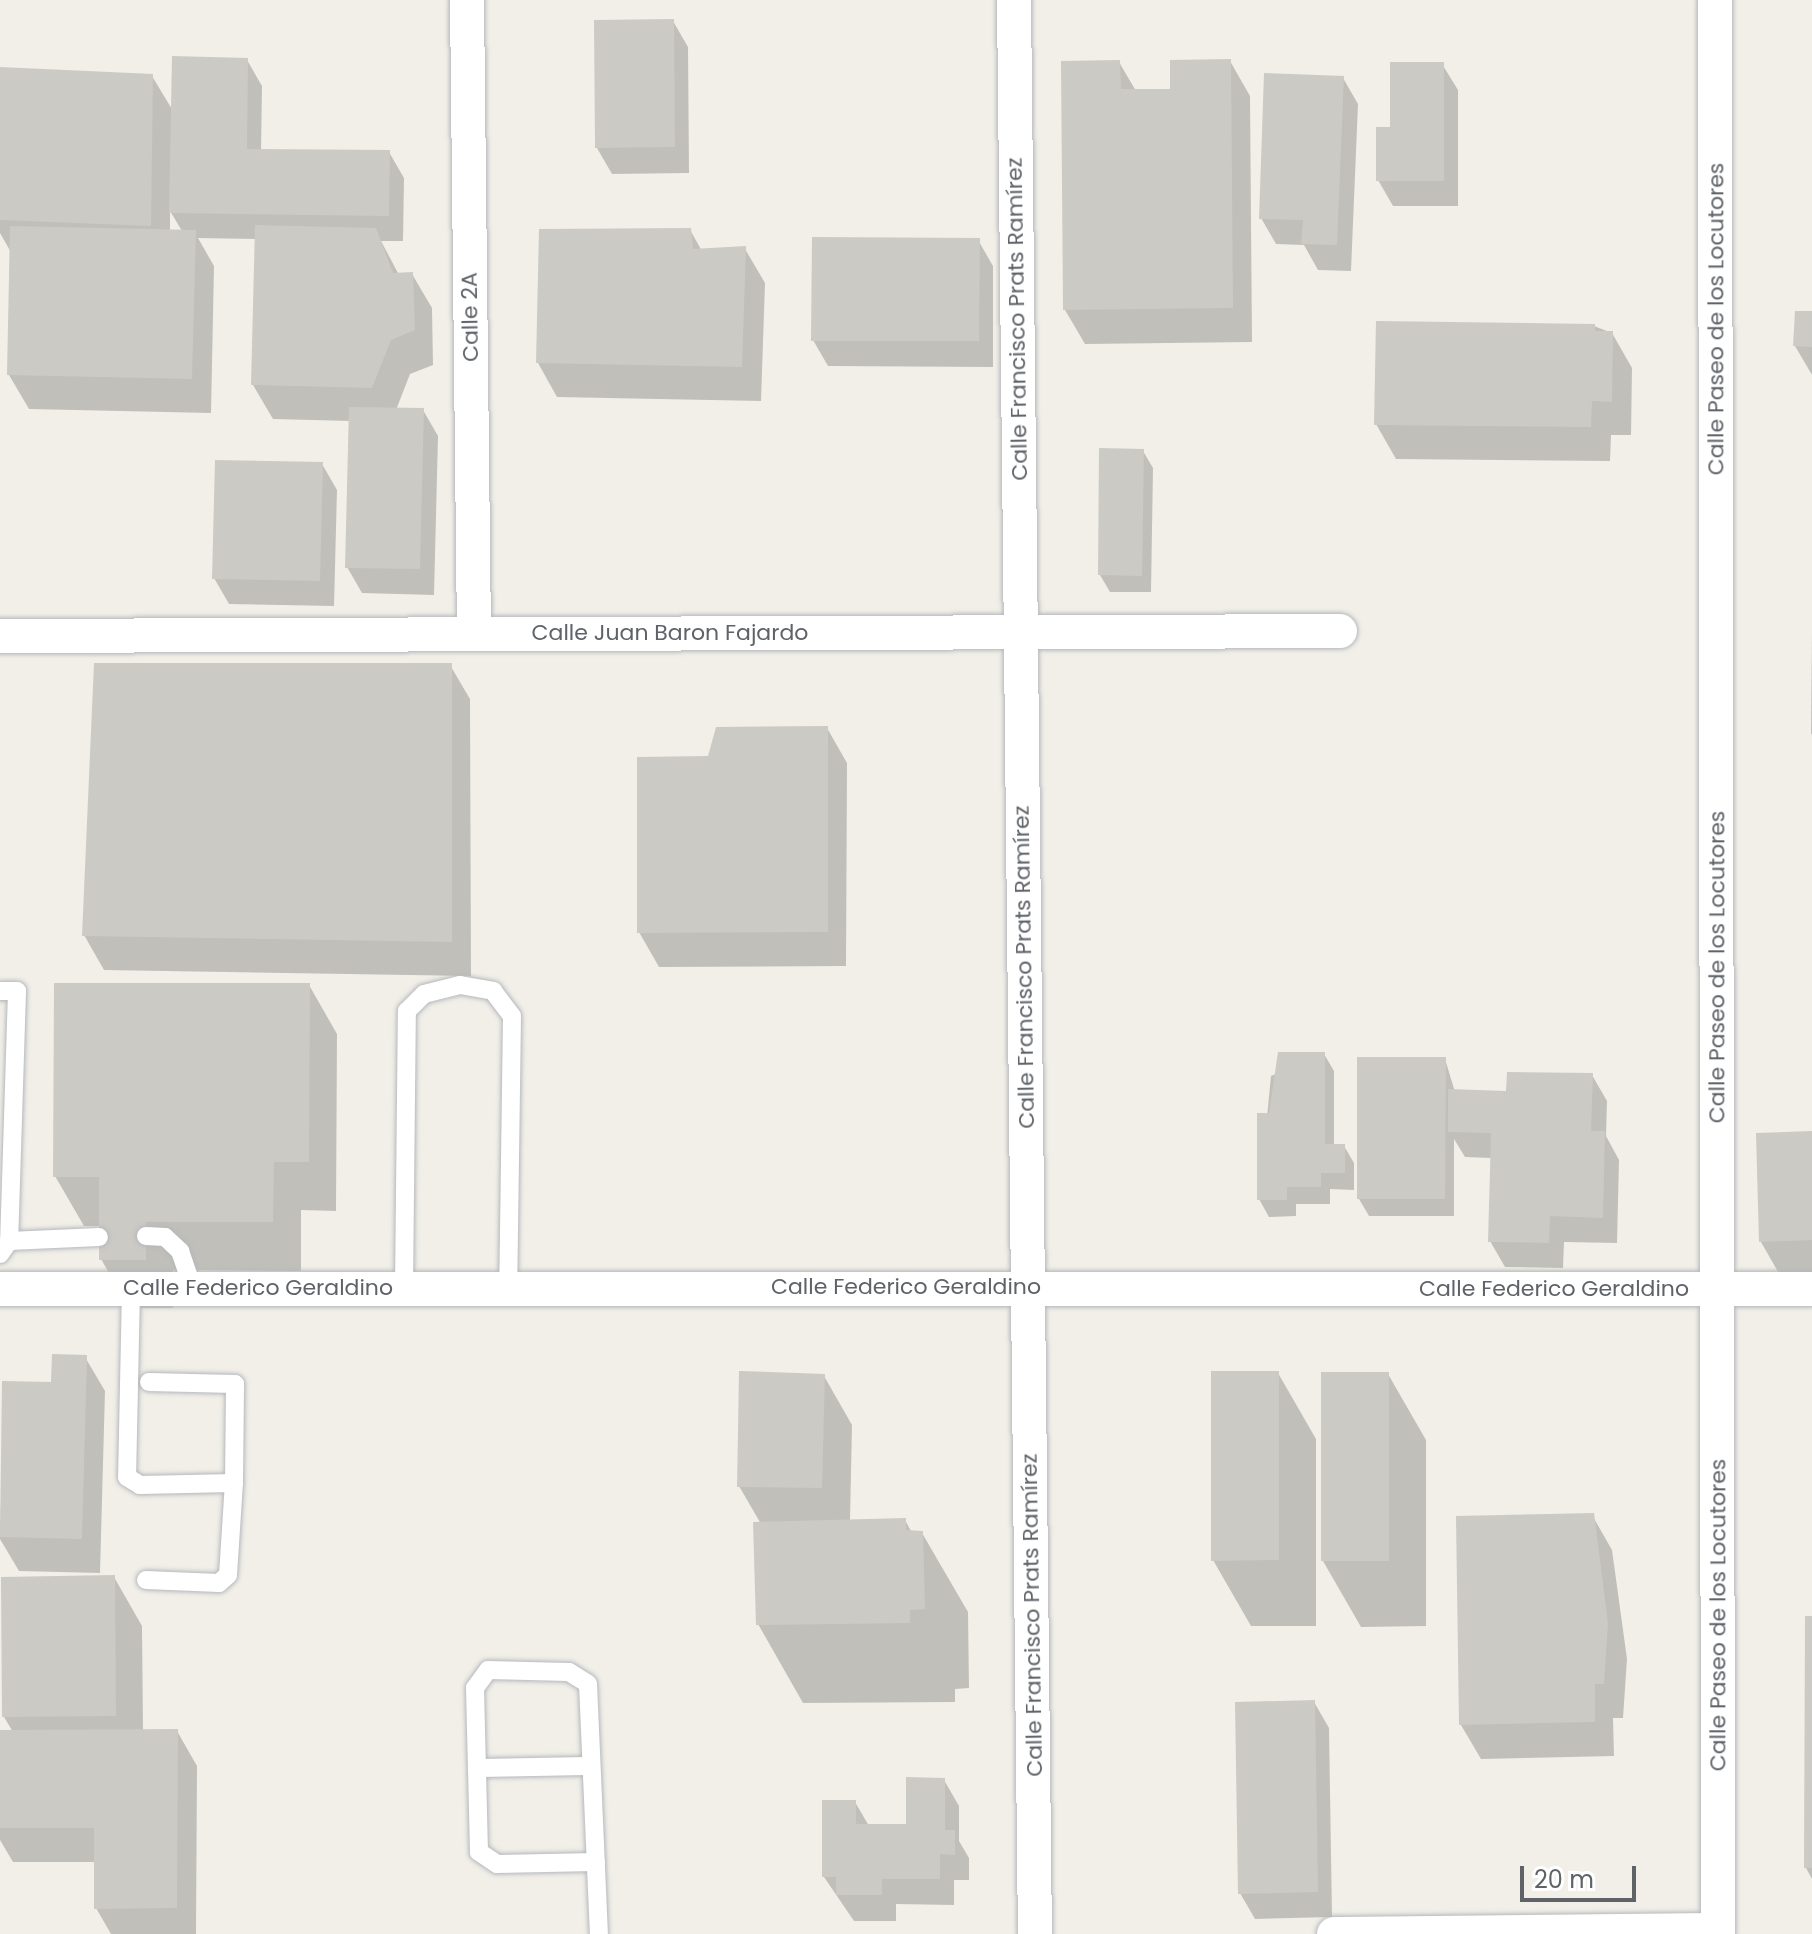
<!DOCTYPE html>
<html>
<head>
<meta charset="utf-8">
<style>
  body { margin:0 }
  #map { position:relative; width:1812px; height:1934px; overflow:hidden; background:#f1efe8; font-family:Poppins,sans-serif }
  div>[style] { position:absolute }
  .shadow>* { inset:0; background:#0003 }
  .building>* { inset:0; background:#cccac5 }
  .roads { filter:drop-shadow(0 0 2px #b5b8bc) drop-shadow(0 0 2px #b5b8bc) }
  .lane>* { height:18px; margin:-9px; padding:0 9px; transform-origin:9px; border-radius:9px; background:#fff }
  .street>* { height:34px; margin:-17px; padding:0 17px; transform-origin:17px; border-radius:17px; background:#fff }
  span { translate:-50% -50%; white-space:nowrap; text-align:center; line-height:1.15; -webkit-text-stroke:8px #fff; paint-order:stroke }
  .street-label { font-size:22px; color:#5f6368 }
  .scale { position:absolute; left:1520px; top:1866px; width:116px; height:36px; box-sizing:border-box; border:4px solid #5f6368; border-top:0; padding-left:10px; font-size:24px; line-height:28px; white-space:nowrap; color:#5f6368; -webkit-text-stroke:6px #fff; paint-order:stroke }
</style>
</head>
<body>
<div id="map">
  <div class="shadow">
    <i style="clip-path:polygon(673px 21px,688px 47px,689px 173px,612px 174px,597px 148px)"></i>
    <i style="clip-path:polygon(evenodd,247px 60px,262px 86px,261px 151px,389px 152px,404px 178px,403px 241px,381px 241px,399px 275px,412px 274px,432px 308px,433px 365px,410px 374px,396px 410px,423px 410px,438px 436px,434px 595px,362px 593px,347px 567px,351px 421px,273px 419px,253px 385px,257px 239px,198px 238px,214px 266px,211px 413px,29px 409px,9px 375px,12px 254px,0 233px,0 69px,152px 76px,173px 111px,247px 60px,170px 211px,182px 231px,170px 231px,170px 211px)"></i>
    <i style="clip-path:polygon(1230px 61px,1250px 96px,1252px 342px,1085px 344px,1065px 310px,1119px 62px,1136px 91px,1172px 91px)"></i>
    <i style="clip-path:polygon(1442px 64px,1458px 90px,1458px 206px,1393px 206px,1378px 180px,1392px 129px)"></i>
    <i style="clip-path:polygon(1343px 78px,1358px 104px,1351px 271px,1318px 270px,1304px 245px,1276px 244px,1261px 218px)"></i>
    <i style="clip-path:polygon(690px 230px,702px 251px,745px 249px,765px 283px,761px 401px,557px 397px,538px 363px)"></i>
    <i style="clip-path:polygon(978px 240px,993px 266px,993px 367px,828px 366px,813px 340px)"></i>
    <i style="clip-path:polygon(1812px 313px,1812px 375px,1795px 346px)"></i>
    <i style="clip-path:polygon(1594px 326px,1612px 333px,1632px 368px,1631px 435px,1611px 435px,1610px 461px,1396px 459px,1376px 424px)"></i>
    <i style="clip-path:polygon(1143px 451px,1153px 468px,1151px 592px,1110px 592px,1100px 575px)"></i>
    <i style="clip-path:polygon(322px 464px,337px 490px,334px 606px,229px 604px,214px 578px)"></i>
    <i style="clip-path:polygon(1812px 632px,1812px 735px,1811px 733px)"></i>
    <i style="clip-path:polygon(450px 665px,470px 699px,471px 976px,104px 970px,84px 935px)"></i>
    <i style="clip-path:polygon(827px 728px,847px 763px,846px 966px,659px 967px,639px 932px,710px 758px)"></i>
    <i style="clip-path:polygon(309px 985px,337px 1034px,336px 1211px,301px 1210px,301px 1271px,173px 1270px,173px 1308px,129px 1308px,101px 1259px,101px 1226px,84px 1226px,55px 1176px)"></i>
    <i style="clip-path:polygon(1324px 1054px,1334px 1071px,1334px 1146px,1344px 1146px,1354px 1163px,1354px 1190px,1330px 1189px,1330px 1204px,1296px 1204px,1296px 1216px,1269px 1217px,1259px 1199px,1271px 1076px)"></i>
    <i style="clip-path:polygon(1445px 1059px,1455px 1092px,1508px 1093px,1592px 1075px,1607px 1101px,1606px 1136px,1619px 1160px,1617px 1243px,1564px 1242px,1563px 1268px,1505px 1267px,1490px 1241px,1492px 1158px,1465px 1157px,1454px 1139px,1454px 1216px,1369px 1216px,1359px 1199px)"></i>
    <i style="clip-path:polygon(1812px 1133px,1812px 1290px,1789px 1291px,1761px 1242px)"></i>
    <i style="clip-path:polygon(85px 1357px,105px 1391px,100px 1573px,19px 1571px,0 1539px,4px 1383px,53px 1384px)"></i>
    <i style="clip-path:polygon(1278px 1373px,1316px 1439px,1316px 1626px,1251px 1626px,1213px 1560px)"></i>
    <i style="clip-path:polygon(1388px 1374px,1426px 1440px,1426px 1626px,1361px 1627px,1323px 1561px)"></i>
    <i style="clip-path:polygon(824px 1376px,852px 1425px,850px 1521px,905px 1520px,912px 1533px,922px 1533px,968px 1612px,969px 1688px,955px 1689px,955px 1702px,803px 1703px,758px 1624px,761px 1524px,739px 1486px)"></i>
    <i style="clip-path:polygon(1592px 1515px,1612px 1550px,1627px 1659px,1623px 1718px,1613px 1718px,1614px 1756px,1481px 1759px,1461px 1725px)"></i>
    <i style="clip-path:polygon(114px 1577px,142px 1626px,143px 1731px,177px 1731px,197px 1766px,196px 1934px,111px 1934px,96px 1908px,96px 1862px,13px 1862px,0 1840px,0 1732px,13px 1732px,4px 1717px)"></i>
    <i style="clip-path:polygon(1812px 1618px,1812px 1879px,1806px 1868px)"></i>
    <i style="clip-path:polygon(1314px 1702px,1329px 1728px,1332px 1917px,1255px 1919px,1240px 1893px)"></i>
    <i style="clip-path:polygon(944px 1780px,959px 1806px,959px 1841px,969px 1858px,969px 1880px,954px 1880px,954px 1905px,896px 1904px,896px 1921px,854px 1921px,824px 1877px,855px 1802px,869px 1826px,908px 1826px)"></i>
  </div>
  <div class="building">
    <i style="clip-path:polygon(674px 19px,675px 147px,595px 148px,594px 20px)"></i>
    <i style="clip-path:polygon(172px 56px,248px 58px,247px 149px,390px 150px,389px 216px,169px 213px)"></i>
    <i style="clip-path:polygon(1231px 59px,1233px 308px,1063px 310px,1061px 61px,1120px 60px,1121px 89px,1170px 89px,1170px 60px)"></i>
    <i style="clip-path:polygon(1390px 62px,1444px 62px,1444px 181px,1376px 181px,1376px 127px,1390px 127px)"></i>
    <i style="clip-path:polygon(0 67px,153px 74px,151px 226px,0 220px)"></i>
    <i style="clip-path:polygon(1264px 73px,1344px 76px,1337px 245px,1301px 244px,1303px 220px,1259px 219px)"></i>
    <i style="clip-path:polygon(255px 225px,376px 228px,393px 273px,413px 272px,415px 330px,391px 340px,372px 388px,251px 385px)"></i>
    <i style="clip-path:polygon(10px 226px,196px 230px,192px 379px,7px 375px)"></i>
    <i style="clip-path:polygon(691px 228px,693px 249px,746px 246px,742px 367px,536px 363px,539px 229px)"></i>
    <i style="clip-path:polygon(812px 237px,980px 238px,979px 341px,811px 341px)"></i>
    <i style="clip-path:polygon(1795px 311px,1812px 311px,1812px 347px,1793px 346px)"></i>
    <i style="clip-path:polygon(1376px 321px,1595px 324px,1595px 331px,1613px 331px,1612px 402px,1592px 401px,1591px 427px,1374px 425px)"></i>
    <i style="clip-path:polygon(349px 407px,424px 408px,420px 569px,345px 568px)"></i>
    <i style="clip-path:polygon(1099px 448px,1144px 449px,1142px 576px,1098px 575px)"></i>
    <i style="clip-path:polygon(215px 460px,323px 462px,320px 581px,212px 579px)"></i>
    <i style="clip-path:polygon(94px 663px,452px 663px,452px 942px,82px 936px)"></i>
    <i style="clip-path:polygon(828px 726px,828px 932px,637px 933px,637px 757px,708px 756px,716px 727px)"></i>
    <i style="clip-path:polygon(54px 983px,310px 983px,309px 1162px,274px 1162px,273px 1222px,146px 1222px,146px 1260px,99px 1260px,99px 1177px,53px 1177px)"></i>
    <i style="clip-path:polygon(1278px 1052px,1325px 1052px,1325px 1144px,1345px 1144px,1345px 1173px,1321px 1173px,1321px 1187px,1287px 1187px,1287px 1200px,1257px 1200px,1257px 1113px,1269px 1113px)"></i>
    <i style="clip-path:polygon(1357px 1057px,1446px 1057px,1445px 1199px,1357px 1199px)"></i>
    <i style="clip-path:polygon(1507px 1072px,1593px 1073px,1591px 1131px,1605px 1131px,1603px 1218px,1550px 1216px,1549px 1243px,1488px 1242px,1491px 1133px,1448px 1132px,1448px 1089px,1506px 1091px)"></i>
    <i style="clip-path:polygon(1812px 1131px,1812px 1240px,1759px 1242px,1756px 1133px)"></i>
    <i style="clip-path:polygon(52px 1354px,87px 1355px,82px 1539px,0 1537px,2px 1381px,51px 1382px)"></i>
    <i style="clip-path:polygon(739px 1371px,825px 1374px,822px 1488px,737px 1487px)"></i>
    <i style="clip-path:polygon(1211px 1371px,1279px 1371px,1279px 1560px,1211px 1561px)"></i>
    <i style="clip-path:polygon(1321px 1372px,1389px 1372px,1389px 1561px,1321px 1561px)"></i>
    <i style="clip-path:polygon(1594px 1513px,1608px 1623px,1604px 1684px,1595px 1684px,1595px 1722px,1459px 1725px,1456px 1516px)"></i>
    <i style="clip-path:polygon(906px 1518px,906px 1530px,923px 1531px,925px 1609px,910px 1610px,910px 1623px,756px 1625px,753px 1522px)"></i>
    <i style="clip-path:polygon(115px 1575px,116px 1716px,2px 1717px,1px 1577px)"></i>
    <i style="clip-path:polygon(1805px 1616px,1812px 1616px,1812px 1868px,1804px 1868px)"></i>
    <i style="clip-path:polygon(1315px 1700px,1318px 1892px,1238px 1894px,1235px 1702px)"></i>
    <i style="clip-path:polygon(178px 1729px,177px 1908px,94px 1909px,94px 1828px,0 1828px,0 1730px)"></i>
    <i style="clip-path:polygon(906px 1777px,945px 1778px,945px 1830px,955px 1830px,955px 1855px,940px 1854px,940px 1879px,882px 1879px,882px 1895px,836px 1895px,836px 1877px,822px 1877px,822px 1800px,856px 1800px,856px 1824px,906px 1824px)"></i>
  </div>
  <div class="roads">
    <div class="lane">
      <i style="left:0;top:991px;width:17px"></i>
      <i style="left:17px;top:991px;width:250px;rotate:91.8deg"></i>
      <i style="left:146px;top:1236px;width:19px;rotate:3deg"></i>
      <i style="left:165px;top:1237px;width:21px;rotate:43deg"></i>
      <i style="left:180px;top:1251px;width:39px;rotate:71deg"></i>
      <i style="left:0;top:1254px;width:16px;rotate:-55deg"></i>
      <i style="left:9px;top:1241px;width:90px;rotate:-2.5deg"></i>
      <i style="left:404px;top:1287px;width:276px;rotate:-89.4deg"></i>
      <i style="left:407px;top:1011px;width:24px;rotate:-45deg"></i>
      <i style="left:424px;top:994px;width:37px;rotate:-14deg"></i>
      <i style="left:460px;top:985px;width:34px;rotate:10deg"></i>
      <i style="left:493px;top:991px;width:31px;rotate:53deg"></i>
      <i style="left:512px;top:1016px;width:272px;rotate:90.8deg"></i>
      <i style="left:131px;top:1289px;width:188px;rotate:91.2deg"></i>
      <i style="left:127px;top:1477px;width:15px;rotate:32deg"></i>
      <i style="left:140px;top:1485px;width:94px;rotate:-1.2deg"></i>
      <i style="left:234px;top:1483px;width:99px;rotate:-89.4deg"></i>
      <i style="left:235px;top:1384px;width:86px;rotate:-178.7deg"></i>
      <i style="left:146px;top:1580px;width:73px;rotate:2.4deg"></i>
      <i style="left:219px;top:1583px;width:12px;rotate:-42deg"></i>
      <i style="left:228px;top:1575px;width:92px;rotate:-86.3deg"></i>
      <i style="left:477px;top:1768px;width:114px;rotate:-1deg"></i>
      <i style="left:596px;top:1862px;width:99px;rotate:178.8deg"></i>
      <i style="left:497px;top:1864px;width:22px;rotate:-146deg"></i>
      <i style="left:479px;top:1852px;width:164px;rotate:-91.4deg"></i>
      <i style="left:475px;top:1688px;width:22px;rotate:-54deg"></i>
      <i style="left:488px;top:1670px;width:81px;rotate:1.4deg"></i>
      <i style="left:569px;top:1672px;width:22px;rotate:32deg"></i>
      <i style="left:588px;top:1684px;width:250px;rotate:87.5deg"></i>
    </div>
    <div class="street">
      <i style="left:467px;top:0;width:634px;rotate:89.37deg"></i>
      <i style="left:1014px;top:0;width:1934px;rotate:89.38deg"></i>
      <i style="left:1715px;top:0;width:1934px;rotate:89.91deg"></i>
      <i style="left:0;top:636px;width:1340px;rotate:-0.21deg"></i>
      <i style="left:0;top:1289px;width:1812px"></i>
      <i style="left:1334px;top:1934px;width:384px;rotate:-0.6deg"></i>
    </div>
  </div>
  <div class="street-label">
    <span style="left:470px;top:317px;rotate:-91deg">Calle 2A</span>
    <span style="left:1017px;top:319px;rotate:-91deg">Calle Francisco Prats Ramírez</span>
    <span style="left:1716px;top:319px;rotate:-90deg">Calle Paseo de los Locutores</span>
    <span style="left:670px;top:633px">Calle Juan Baron Fajardo</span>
    <span style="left:1024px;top:967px;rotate:-91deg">Calle Francisco Prats Ramírez</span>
    <span style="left:1717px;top:967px;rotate:-90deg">Calle Paseo de los Locutores</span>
    <span style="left:906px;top:1287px">Calle Federico Geraldino</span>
    <span style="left:258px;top:1288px">Calle Federico Geraldino</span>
    <span style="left:1554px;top:1289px">Calle Federico Geraldino</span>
    <span style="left:1032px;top:1615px;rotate:-91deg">Calle Francisco Prats Ramírez</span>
    <span style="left:1718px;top:1615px;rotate:-90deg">Calle Paseo de los Locutores</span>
  </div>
  <div class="scale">20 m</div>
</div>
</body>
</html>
